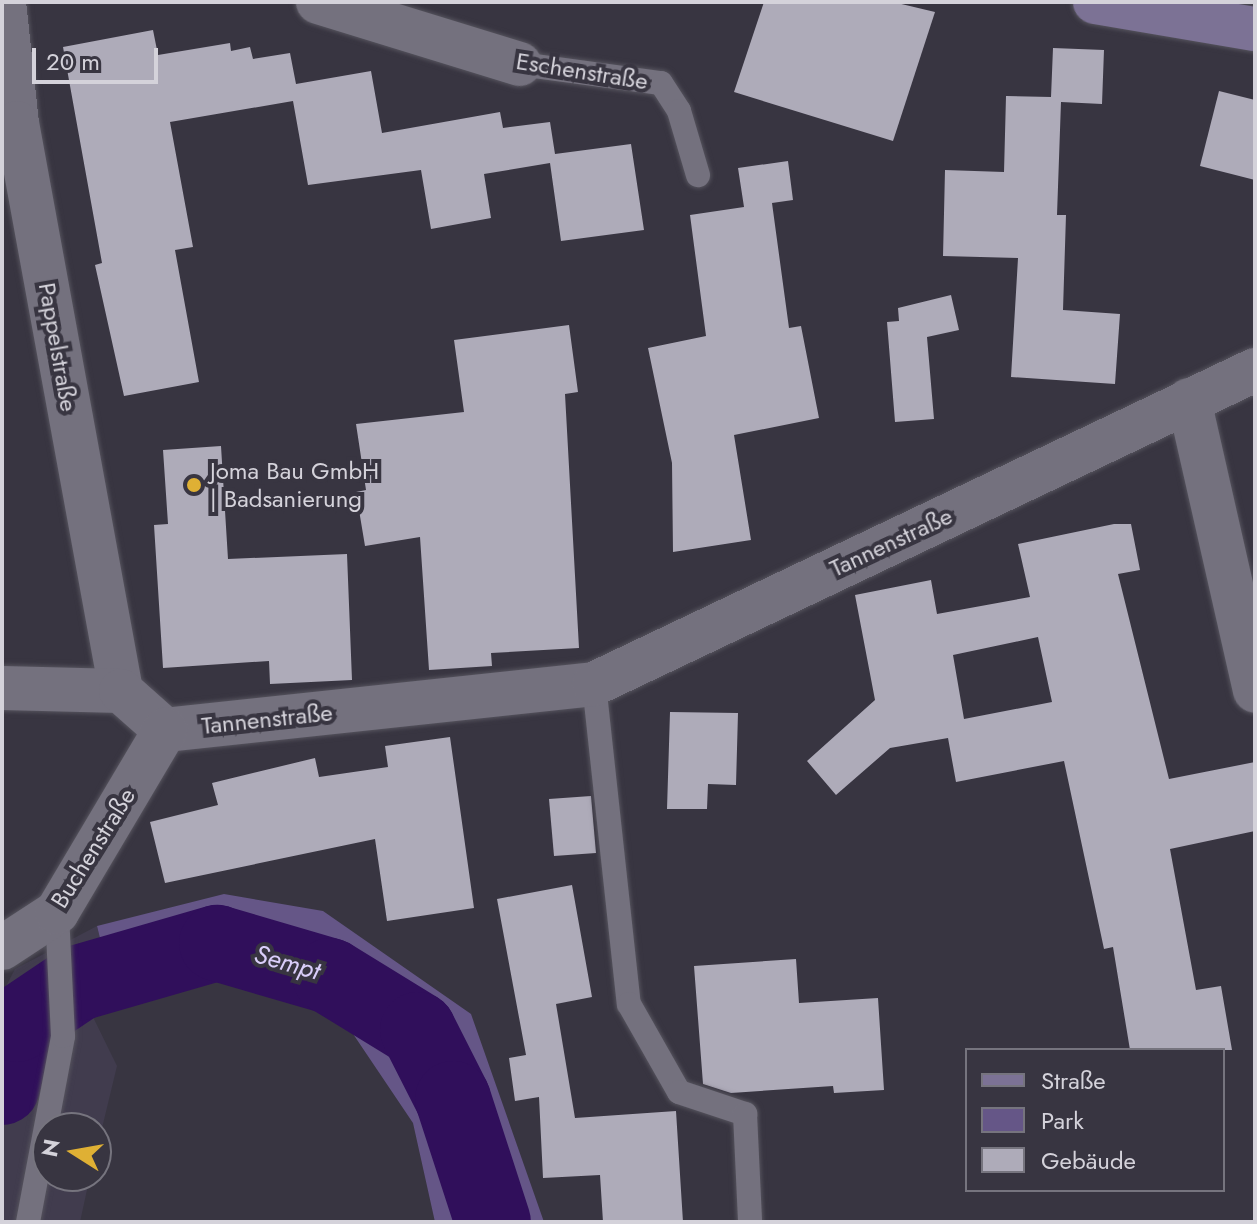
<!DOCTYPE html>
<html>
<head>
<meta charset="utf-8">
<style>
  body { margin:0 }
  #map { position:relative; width:1257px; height:1224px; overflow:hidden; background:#383541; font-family:Jost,sans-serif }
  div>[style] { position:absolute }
  .built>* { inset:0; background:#413c4e }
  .green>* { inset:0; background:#655687 }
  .river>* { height:76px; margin:-38px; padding:0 38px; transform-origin:38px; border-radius:38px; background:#300f5b }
  .building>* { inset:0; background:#aeabb9 }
  .roads { filter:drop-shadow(0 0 2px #55535d) drop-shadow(0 0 2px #55535d) }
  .lane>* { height:24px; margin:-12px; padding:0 12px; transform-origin:12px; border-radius:12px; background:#74717e }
  .street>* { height:44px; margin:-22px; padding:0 22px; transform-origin:22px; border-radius:22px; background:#74717e }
  .secondary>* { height:44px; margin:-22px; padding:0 22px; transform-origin:22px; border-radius:22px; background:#7c7295 }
  .dots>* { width:22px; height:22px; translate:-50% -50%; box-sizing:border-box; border:4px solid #383541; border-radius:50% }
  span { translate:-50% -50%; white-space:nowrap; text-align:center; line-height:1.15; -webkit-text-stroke:8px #383541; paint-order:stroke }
  .street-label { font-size:24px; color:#d4d2da }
  .poi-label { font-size:24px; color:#d4d2da }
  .left { translate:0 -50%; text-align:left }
  .water-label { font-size:26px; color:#dacefa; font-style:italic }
  .frame { position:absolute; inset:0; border:4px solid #d4d2da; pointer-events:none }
  .legend { position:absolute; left:965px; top:1048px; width:260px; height:144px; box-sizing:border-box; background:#383541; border:2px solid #76747e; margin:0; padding:10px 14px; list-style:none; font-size:24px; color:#d4d2da }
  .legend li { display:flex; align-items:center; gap:16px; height:40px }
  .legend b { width:40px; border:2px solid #76747e }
  .north { position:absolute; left:32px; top:1112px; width:80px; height:80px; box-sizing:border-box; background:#383541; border:2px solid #76747e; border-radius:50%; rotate:281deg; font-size:22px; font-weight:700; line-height:32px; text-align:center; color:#d4d2da }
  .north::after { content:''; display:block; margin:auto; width:28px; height:36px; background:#dfb034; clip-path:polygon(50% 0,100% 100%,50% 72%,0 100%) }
  .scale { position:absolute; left:32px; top:48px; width:126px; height:36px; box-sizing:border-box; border:4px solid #d4d2da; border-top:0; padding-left:10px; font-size:24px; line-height:28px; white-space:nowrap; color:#d4d2da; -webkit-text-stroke:6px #383541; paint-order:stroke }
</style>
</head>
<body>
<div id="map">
  <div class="built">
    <i style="clip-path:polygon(97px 926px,112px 987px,93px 1017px,117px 1066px,96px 1153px,96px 1128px,48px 1128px,48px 1176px,90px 1176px,80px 1222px,2px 1222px,2px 994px,15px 969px)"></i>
  </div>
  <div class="green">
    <i style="clip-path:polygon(224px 894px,323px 911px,471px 1014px,544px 1222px,435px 1222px,413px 1123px,343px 1019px,246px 978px,178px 984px,93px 1016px,112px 987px,97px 926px)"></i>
  </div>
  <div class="river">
    <i style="left:2px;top:1087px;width:65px;rotate:-76.6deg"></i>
    <i style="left:17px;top:1024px;width:73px;rotate:-33.9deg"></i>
    <i style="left:78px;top:983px;width:145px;rotate:-16.1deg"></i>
    <i style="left:217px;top:943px;width:118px;rotate:16.3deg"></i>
    <i style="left:330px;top:976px;width:103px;rotate:31.5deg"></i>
    <i style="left:418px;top:1030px;width:77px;rotate:63.1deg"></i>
    <i style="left:453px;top:1099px;width:129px;rotate:72deg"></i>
  </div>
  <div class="building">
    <i style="clip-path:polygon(764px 2px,893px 2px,935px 12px,893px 141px,734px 92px)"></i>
    <i style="clip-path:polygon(153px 30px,158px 55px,230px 43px,231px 51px,250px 47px,253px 59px,290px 53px,296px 84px,371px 71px,382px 133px,500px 112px,503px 128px,550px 122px,555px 154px,631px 144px,644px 230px,561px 241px,550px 163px,484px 174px,491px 218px,431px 229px,421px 170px,308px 185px,293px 101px,170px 122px,193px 247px,175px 250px,199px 382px,124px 396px,95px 265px,102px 263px,63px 47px)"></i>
    <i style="clip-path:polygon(1053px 48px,1104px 50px,1102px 104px,1061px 102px,1057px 215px,1066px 215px,1063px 310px,1120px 314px,1115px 384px,1011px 377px,1018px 258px,943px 256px,945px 170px,1004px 172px,1006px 96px,1051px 97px)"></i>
    <i style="clip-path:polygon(1219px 91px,1255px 100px,1255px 180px,1200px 166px)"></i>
    <i style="clip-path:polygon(788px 161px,793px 200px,772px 203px,789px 328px,801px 326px,819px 418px,734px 435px,751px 540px,673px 552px,672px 463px,648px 348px,706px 336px,690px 215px,744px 207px,738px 168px)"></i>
    <i style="clip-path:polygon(951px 295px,959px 330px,927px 337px,934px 419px,895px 422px,887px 322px,899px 321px,898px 308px)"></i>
    <i style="clip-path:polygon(569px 325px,578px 392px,565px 394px,579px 648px,491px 653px,492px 666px,429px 670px,420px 537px,365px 546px,356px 492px,366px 490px,356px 424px,464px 412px,454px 340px)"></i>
    <i style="clip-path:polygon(221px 446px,228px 559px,347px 554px,352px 680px,270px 684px,269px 661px,163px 668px,154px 525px,168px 524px,163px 450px)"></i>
    <i style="clip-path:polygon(evenodd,1114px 524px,1131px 524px,1140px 570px,1118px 574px,1169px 779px,1255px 762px,1255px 831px,1170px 849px,1196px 990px,1221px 986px,1232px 1050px,1130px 1050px,1113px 947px,1104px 949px,1064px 761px,956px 782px,948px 738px,890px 748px,836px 795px,807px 761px,875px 700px,855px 595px,931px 580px,937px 614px,1030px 597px,1018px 544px,1114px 524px,1038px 637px,1052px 702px,964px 719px,953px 655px,1038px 637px)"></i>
    <i style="clip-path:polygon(670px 712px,738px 713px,736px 785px,708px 784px,707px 809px,667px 809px)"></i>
    <i style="clip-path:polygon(450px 737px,474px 908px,387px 921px,375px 839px,165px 883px,150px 822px,218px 805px,212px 783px,315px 758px,319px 777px,388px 767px,385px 746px)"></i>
    <i style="clip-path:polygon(591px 796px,596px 853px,554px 856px,549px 799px)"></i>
    <i style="clip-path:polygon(572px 885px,592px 997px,556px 1004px,575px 1118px,676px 1111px,683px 1222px,603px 1222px,600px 1175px,543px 1178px,539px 1097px,515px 1101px,509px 1058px,526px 1055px,497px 899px)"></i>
    <i style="clip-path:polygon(796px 959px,799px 1003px,878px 998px,884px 1090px,834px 1093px,833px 1086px,731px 1093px,703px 1084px,694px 966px)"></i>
  </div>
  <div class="roads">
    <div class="lane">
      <i style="left:520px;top:64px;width:142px;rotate:7.7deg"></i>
      <i style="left:661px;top:83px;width:33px;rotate:57deg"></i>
      <i style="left:679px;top:111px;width:67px;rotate:73.5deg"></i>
      <i style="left:594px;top:684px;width:322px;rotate:83.8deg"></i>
      <i style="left:629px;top:1004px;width:101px;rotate:60.4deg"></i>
      <i style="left:679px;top:1092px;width:70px;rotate:18.4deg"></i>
      <i style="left:745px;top:1114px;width:108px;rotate:87.3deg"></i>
      <i style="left:28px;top:1222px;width:189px;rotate:-79.3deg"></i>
      <i style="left:63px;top:1036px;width:124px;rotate:-92.8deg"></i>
    </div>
    <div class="street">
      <i style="left:4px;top:2px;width:122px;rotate:83.9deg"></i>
      <i style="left:17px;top:123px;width:577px;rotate:79.62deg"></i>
      <i style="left:318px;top:2px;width:211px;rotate:17.1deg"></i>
      <i style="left:1189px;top:400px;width:298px;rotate:77.2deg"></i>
      <i style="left:2px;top:688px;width:119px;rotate:1.4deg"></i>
      <i style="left:121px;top:691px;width:59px;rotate:41.6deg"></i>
      <i style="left:165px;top:730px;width:431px;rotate:-6.1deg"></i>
      <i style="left:594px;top:684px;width:732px;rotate:-25.41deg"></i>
      <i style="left:2px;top:948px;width:66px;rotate:-33.2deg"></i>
      <i style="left:57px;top:912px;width:212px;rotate:-59.3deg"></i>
    </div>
    <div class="secondary">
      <i style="left:1095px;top:2px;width:162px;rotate:9.6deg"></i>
    </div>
  </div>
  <div class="dots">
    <i style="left:194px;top:485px;background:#dfb034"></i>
  </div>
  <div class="street-label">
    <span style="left:582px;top:71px;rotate:9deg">Eschenstraße</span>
    <span style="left:58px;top:347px;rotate:80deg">Pappelstraße</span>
    <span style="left:891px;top:542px;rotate:-25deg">Tannenstraße</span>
    <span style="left:267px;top:719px;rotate:-6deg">Tannenstraße</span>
    <span style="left:93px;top:848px;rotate:-58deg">Buchenstraße</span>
  </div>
  <div class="poi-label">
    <span class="left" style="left:210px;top:485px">Joma Bau GmbH<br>| Badsanierung</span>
  </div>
  <div class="water-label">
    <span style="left:287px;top:963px;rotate:16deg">Sempt</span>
  </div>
  <div class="frame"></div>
  <ul class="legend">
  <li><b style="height:10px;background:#7c7295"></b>Straße</li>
  <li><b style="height:22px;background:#655687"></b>Park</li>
  <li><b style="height:22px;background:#aeabb9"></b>Gebäude</li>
  </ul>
  <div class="north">N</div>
  <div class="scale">20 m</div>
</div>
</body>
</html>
